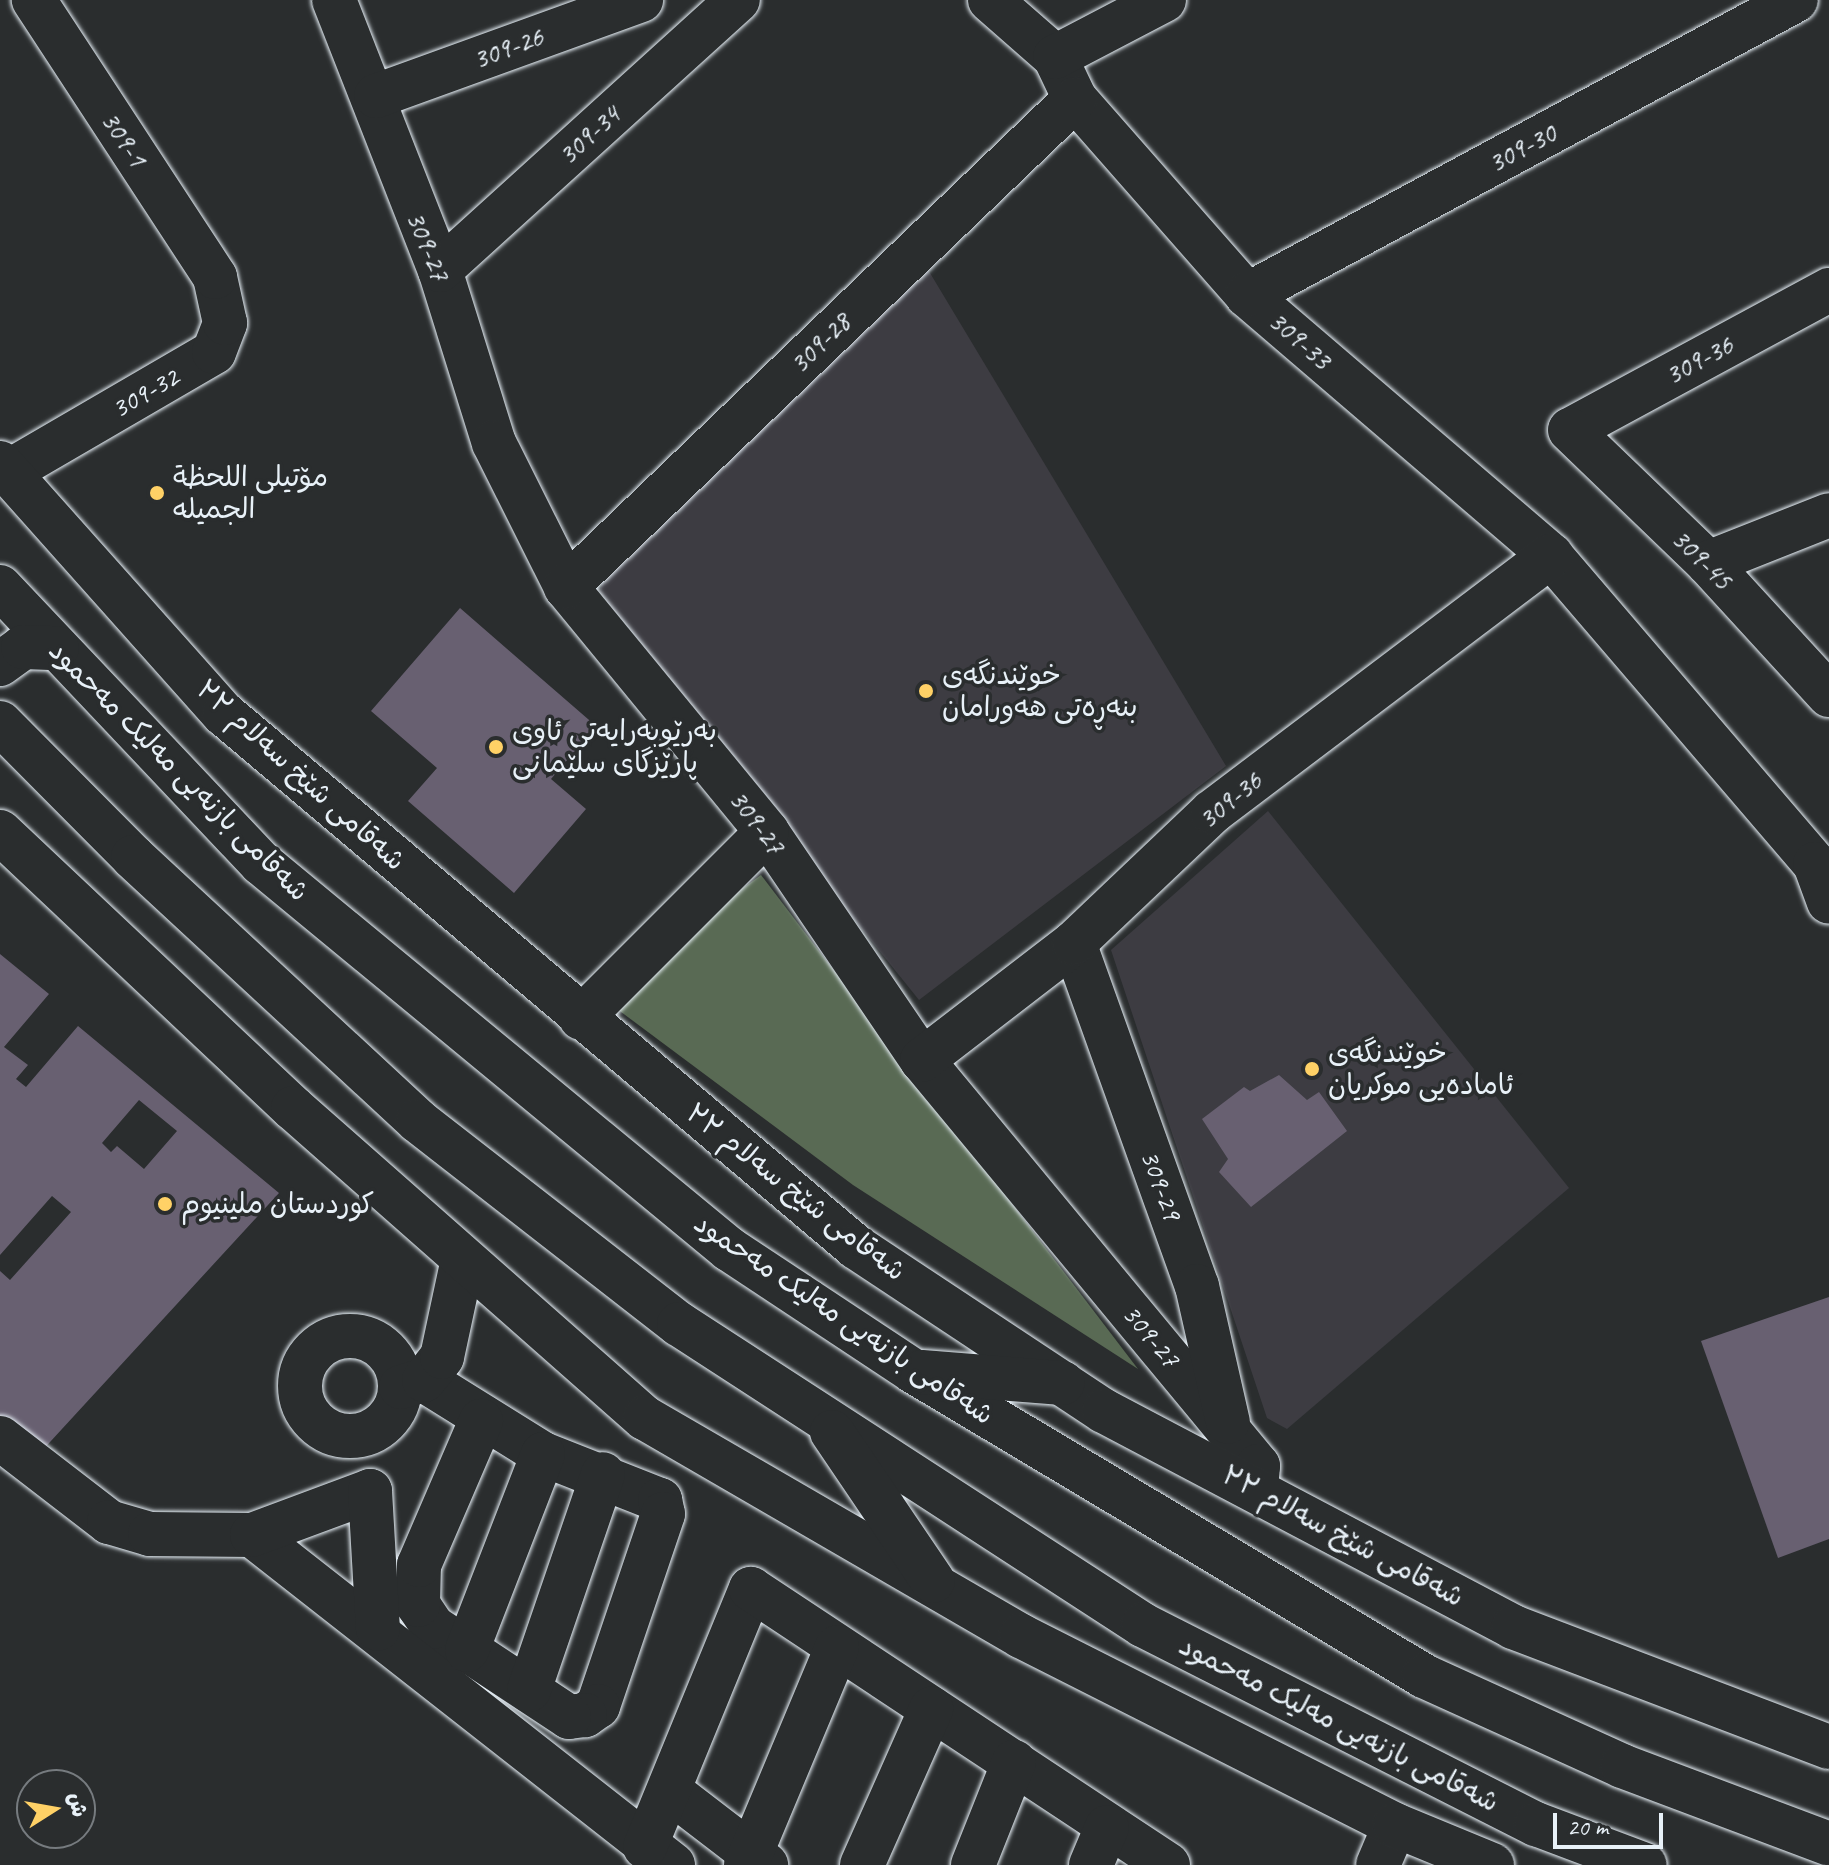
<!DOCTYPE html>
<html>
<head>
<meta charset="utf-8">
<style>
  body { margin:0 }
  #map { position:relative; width:1829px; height:1865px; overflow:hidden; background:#2a2d2e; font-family:Caveat,"Playpen Sans Arabic",sans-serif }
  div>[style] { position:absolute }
  .built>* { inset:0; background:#3d3c42 }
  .green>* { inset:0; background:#596a54 }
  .building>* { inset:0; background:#686071 }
  .roads { filter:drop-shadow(0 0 2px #e8f1f8) drop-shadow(0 0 2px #e8f1f8) }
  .minor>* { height:44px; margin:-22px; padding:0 22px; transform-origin:22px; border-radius:22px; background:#2a2d2e }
  .minor>.ring { margin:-22px; padding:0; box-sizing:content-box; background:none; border:44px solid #2a2d2e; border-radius:50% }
  .major>* { height:44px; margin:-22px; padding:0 22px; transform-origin:22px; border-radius:22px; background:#2a2d2e }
  .highway>* { height:44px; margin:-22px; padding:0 22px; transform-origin:22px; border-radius:22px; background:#2a2d2e }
  .dots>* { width:22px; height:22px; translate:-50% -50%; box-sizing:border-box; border:4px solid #2a2d2e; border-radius:50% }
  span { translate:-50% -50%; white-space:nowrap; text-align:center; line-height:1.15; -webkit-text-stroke:7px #2a2d2e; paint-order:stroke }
  .street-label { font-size:28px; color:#e8f1f8 }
  .poi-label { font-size:28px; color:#e8f1f8 }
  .left { translate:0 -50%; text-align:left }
  .north { position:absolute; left:16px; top:1769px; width:80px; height:80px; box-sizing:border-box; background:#2a2d2e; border:2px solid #767b7f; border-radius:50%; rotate:79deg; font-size:22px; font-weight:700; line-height:32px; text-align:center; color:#e8f1f8 }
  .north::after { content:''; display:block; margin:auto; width:28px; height:36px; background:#ffd166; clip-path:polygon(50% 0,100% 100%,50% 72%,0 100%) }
  .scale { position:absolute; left:1553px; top:1813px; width:110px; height:36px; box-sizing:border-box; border:4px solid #e8f1f8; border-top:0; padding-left:10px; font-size:24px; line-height:28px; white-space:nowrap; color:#e8f1f8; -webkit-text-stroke:6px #2a2d2e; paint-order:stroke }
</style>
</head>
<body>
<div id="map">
  <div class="built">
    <i style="clip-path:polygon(927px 268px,1226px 766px,919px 1000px,610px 616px,600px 592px,603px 580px)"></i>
    <i style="clip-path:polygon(1268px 811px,1569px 1188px,1287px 1429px,1267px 1418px,1111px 950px)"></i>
  </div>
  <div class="green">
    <i style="clip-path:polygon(761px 875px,1138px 1369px,853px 1185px,597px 994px)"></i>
  </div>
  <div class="building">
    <i style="clip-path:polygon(460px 608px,596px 726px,551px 779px,586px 809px,514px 893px,408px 801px,437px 768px,371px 711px)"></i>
    <i style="clip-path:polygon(evenodd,0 954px,49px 994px,4px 1047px,28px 1065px,16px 1079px,26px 1087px,78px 1026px,279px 1193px,39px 1454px,0 1422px,0 1271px,10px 1280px,71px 1212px,52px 1196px,0 1255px,0 954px,139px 1100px,177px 1131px,144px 1169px,117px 1146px,111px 1152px,102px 1143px,139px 1100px)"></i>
    <i style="clip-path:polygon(1279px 1075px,1307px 1100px,1319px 1092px,1347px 1131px,1251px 1207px,1219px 1172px,1228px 1159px,1202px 1119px,1244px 1087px,1250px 1091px)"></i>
    <i style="clip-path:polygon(1829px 1297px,1829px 1539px,1778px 1558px,1701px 1341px)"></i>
  </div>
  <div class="roads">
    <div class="minor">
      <i style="left:334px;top:0;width:290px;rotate:68.6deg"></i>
      <i style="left:440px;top:270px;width:181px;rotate:72.7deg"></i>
      <i style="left:494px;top:443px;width:161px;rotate:63.4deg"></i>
      <i style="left:566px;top:587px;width:317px;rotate:50.6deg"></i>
      <i style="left:767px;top:832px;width:276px;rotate:55.8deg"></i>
      <i style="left:922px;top:1060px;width:527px;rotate:50.39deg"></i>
      <i style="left:1258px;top:1466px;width:24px;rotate:95deg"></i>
      <i style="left:990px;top:0;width:86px;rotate:41.2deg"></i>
      <i style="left:1055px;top:57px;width:47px;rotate:64.5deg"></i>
      <i style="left:1075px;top:99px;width:261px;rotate:48.7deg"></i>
      <i style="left:1247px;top:295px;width:401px;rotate:40.6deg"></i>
      <i style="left:1551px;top:556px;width:406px;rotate:49.4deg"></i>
      <i style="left:1815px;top:864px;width:40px;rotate:69.8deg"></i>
      <i style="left:1055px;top:57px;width:123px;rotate:-27.6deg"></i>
      <i style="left:376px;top:96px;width:282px;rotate:-19.9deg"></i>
      <i style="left:440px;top:270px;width:402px;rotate:-42.2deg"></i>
      <i style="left:1829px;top:290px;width:294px;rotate:151.6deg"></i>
      <i style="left:1570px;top:430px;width:192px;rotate:43.9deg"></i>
      <i style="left:1708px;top:563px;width:179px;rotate:47.5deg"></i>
      <i style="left:1247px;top:295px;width:623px;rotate:-28.25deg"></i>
      <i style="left:8px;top:472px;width:238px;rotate:-30.2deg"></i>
      <i style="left:214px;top:352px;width:31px;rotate:-69deg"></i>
      <i style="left:225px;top:323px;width:47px;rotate:-102.3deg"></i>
      <i style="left:215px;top:277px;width:331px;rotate:-123.2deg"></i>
      <i style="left:1708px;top:563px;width:130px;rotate:-21.6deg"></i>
      <i style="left:566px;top:587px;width:705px;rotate:-43.79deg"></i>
      <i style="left:1074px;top:943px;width:364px;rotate:70.3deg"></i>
      <i style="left:1197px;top:1286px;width:139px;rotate:77.2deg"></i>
      <i style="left:581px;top:1018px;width:263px;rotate:-45deg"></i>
      <i style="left:922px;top:1060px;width:192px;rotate:-37.6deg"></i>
      <i style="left:1074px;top:943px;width:190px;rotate:-43.5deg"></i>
      <i style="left:1212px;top:812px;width:425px;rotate:-37.1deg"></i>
      <i class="ring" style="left:300px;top:1336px;width:56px;height:56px"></i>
      <i style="left:424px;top:1380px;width:140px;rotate:31.9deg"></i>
      <i style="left:543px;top:1454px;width:126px;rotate:21.5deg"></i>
      <i style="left:660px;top:1500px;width:14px;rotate:78deg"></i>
      <i style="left:663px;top:1514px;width:203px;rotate:108.7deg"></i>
      <i style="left:598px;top:1706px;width:16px;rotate:145deg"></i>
      <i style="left:585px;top:1715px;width:16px;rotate:173deg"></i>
      <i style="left:569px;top:1717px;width:163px;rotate:-146.5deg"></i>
      <i style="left:433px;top:1627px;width:27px;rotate:-124deg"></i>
      <i style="left:418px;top:1605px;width:40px;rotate:-88.6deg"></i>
      <i style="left:419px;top:1565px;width:157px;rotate:-66.7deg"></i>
      <i style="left:401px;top:1387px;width:24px;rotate:-17deg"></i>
      <i style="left:424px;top:1380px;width:29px;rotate:-52deg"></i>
      <i style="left:442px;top:1357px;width:100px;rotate:-77.9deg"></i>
      <i style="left:0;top:1438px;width:138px;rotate:37.6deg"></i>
      <i style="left:109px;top:1522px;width:43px;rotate:16.3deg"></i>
      <i style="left:150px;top:1534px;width:102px;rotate:0.6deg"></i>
      <i style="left:252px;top:1535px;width:535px;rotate:38.09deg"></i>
      <i style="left:252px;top:1535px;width:126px;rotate:-20.4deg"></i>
      <i style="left:370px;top:1491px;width:138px;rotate:86.7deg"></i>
      <i style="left:467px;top:1650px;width:210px;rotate:-68.8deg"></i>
      <i style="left:529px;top:1690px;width:228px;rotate:-71.1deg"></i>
      <i style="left:671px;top:1792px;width:120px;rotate:37.5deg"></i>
      <i style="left:645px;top:1847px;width:279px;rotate:-67.7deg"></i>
      <i style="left:751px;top:1589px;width:500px;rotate:33.5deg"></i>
      <i style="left:746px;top:1865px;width:236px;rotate:-67.3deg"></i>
      <i style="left:862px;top:1865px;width:171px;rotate:-66.1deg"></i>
      <i style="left:973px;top:1865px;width:111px;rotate:-68.3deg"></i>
      <i style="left:1091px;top:1865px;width:41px;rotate:-67.2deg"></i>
      <i style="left:1378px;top:1865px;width:43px;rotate:-67deg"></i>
    </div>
    <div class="major">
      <i style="left:0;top:463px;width:336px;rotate:48.3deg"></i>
      <i style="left:224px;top:714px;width:827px;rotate:40.14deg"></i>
      <i style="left:856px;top:1247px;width:297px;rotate:33.5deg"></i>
      <i style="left:1104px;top:1411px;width:463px;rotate:27.8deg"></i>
      <i style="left:1513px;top:1627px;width:338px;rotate:20.8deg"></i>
      <i style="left:0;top:832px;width:403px;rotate:43.3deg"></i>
      <i style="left:293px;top:1108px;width:469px;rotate:41.4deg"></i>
      <i style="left:645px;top:1418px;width:435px;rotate:30.1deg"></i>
      <i style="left:1021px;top:1636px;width:419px;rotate:26.8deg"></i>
      <i style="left:1395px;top:1825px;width:105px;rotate:22.4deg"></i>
    </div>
    <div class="highway">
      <i style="left:0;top:587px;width:380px;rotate:46.6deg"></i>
      <i style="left:261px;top:863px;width:607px;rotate:39.52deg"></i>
      <i style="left:729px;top:1249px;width:221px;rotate:33.5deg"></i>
      <i style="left:913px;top:1371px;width:595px;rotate:30.83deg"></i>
      <i style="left:1424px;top:1676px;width:217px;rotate:24.4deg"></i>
      <i style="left:1622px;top:1766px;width:221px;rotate:20.6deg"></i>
      <i style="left:0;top:664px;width:29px;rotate:-36deg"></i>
      <i style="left:23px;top:647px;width:34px;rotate:2deg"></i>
      <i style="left:0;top:723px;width:189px;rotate:45.2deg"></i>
      <i style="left:133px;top:857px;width:388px;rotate:42.8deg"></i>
      <i style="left:418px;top:1121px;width:331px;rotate:37.9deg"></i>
      <i style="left:679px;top:1324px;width:553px;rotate:32.97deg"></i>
      <i style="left:1143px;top:1625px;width:441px;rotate:26.9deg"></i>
      <i style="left:1536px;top:1824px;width:116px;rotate:20.6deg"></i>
      <i style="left:922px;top:1372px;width:141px;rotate:4.5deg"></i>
      <i style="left:832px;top:1432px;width:180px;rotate:55.9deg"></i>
    </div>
  </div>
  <div class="dots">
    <i style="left:157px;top:493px;background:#ffd166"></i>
    <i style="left:926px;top:691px;background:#ffd166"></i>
    <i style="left:496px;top:747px;background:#ffd166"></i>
    <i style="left:1312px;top:1069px;background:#ffd166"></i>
    <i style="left:165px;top:1204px;background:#ffd166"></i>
  </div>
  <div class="street-label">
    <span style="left:508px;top:48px;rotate:-20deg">309-26</span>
    <span style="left:589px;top:135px;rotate:-42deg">309-34</span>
    <span style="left:124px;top:139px;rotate:57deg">309-1</span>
    <span style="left:1522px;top:148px;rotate:-28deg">309-30</span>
    <span style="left:428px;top:246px;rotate:68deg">309-27</span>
    <span style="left:1300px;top:340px;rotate:41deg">309-33</span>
    <span style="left:820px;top:343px;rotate:-44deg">309-28</span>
    <span style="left:1699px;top:360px;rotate:-28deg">309-36</span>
    <span style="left:145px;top:393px;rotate:-30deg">309-32</span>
    <span style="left:1702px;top:559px;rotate:45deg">309-45</span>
    <span style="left:179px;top:771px;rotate:45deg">شەقامی بازنەیی مەلیک مەحمود</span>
    <span style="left:301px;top:775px;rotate:42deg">شەقامی شێخ سەلام ٣٣</span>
    <span style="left:1230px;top:800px;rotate:-39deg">309-36</span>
    <span style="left:757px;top:822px;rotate:53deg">309-27</span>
    <span style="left:1161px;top:1185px;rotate:70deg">309-29</span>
    <span style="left:796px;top:1192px;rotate:38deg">شەقامی شێخ سەلام ٣٣</span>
    <span style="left:844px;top:1319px;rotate:34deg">شەقامی بازنەیی مەلیک مەحمود</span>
    <span style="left:1151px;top:1336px;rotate:50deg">309-27</span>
    <span style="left:1343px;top:1536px;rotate:28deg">شەقامی شێخ سەلام ٣٣</span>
    <span style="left:1339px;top:1724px;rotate:27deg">شەقامی بازنەیی مەلیک مەحمود</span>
  </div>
  <div class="poi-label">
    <span class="left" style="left:173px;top:493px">مۆتیلی اللحظة<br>الجميله</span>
    <span class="left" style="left:942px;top:691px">خوێندنگەی<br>بنەڕەتی هەورامان</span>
    <span class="left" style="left:512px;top:747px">بەڕێوبەرایەتی ئاوی<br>پارێزگای سلێمانی</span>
    <span class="left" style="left:1328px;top:1069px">خوێندنگەی<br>ئامادەیی موکریان</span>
    <span class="left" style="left:181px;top:1204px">کوردستان ملینیوم</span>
  </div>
  <div class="north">ش</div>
  <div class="scale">20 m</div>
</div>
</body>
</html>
